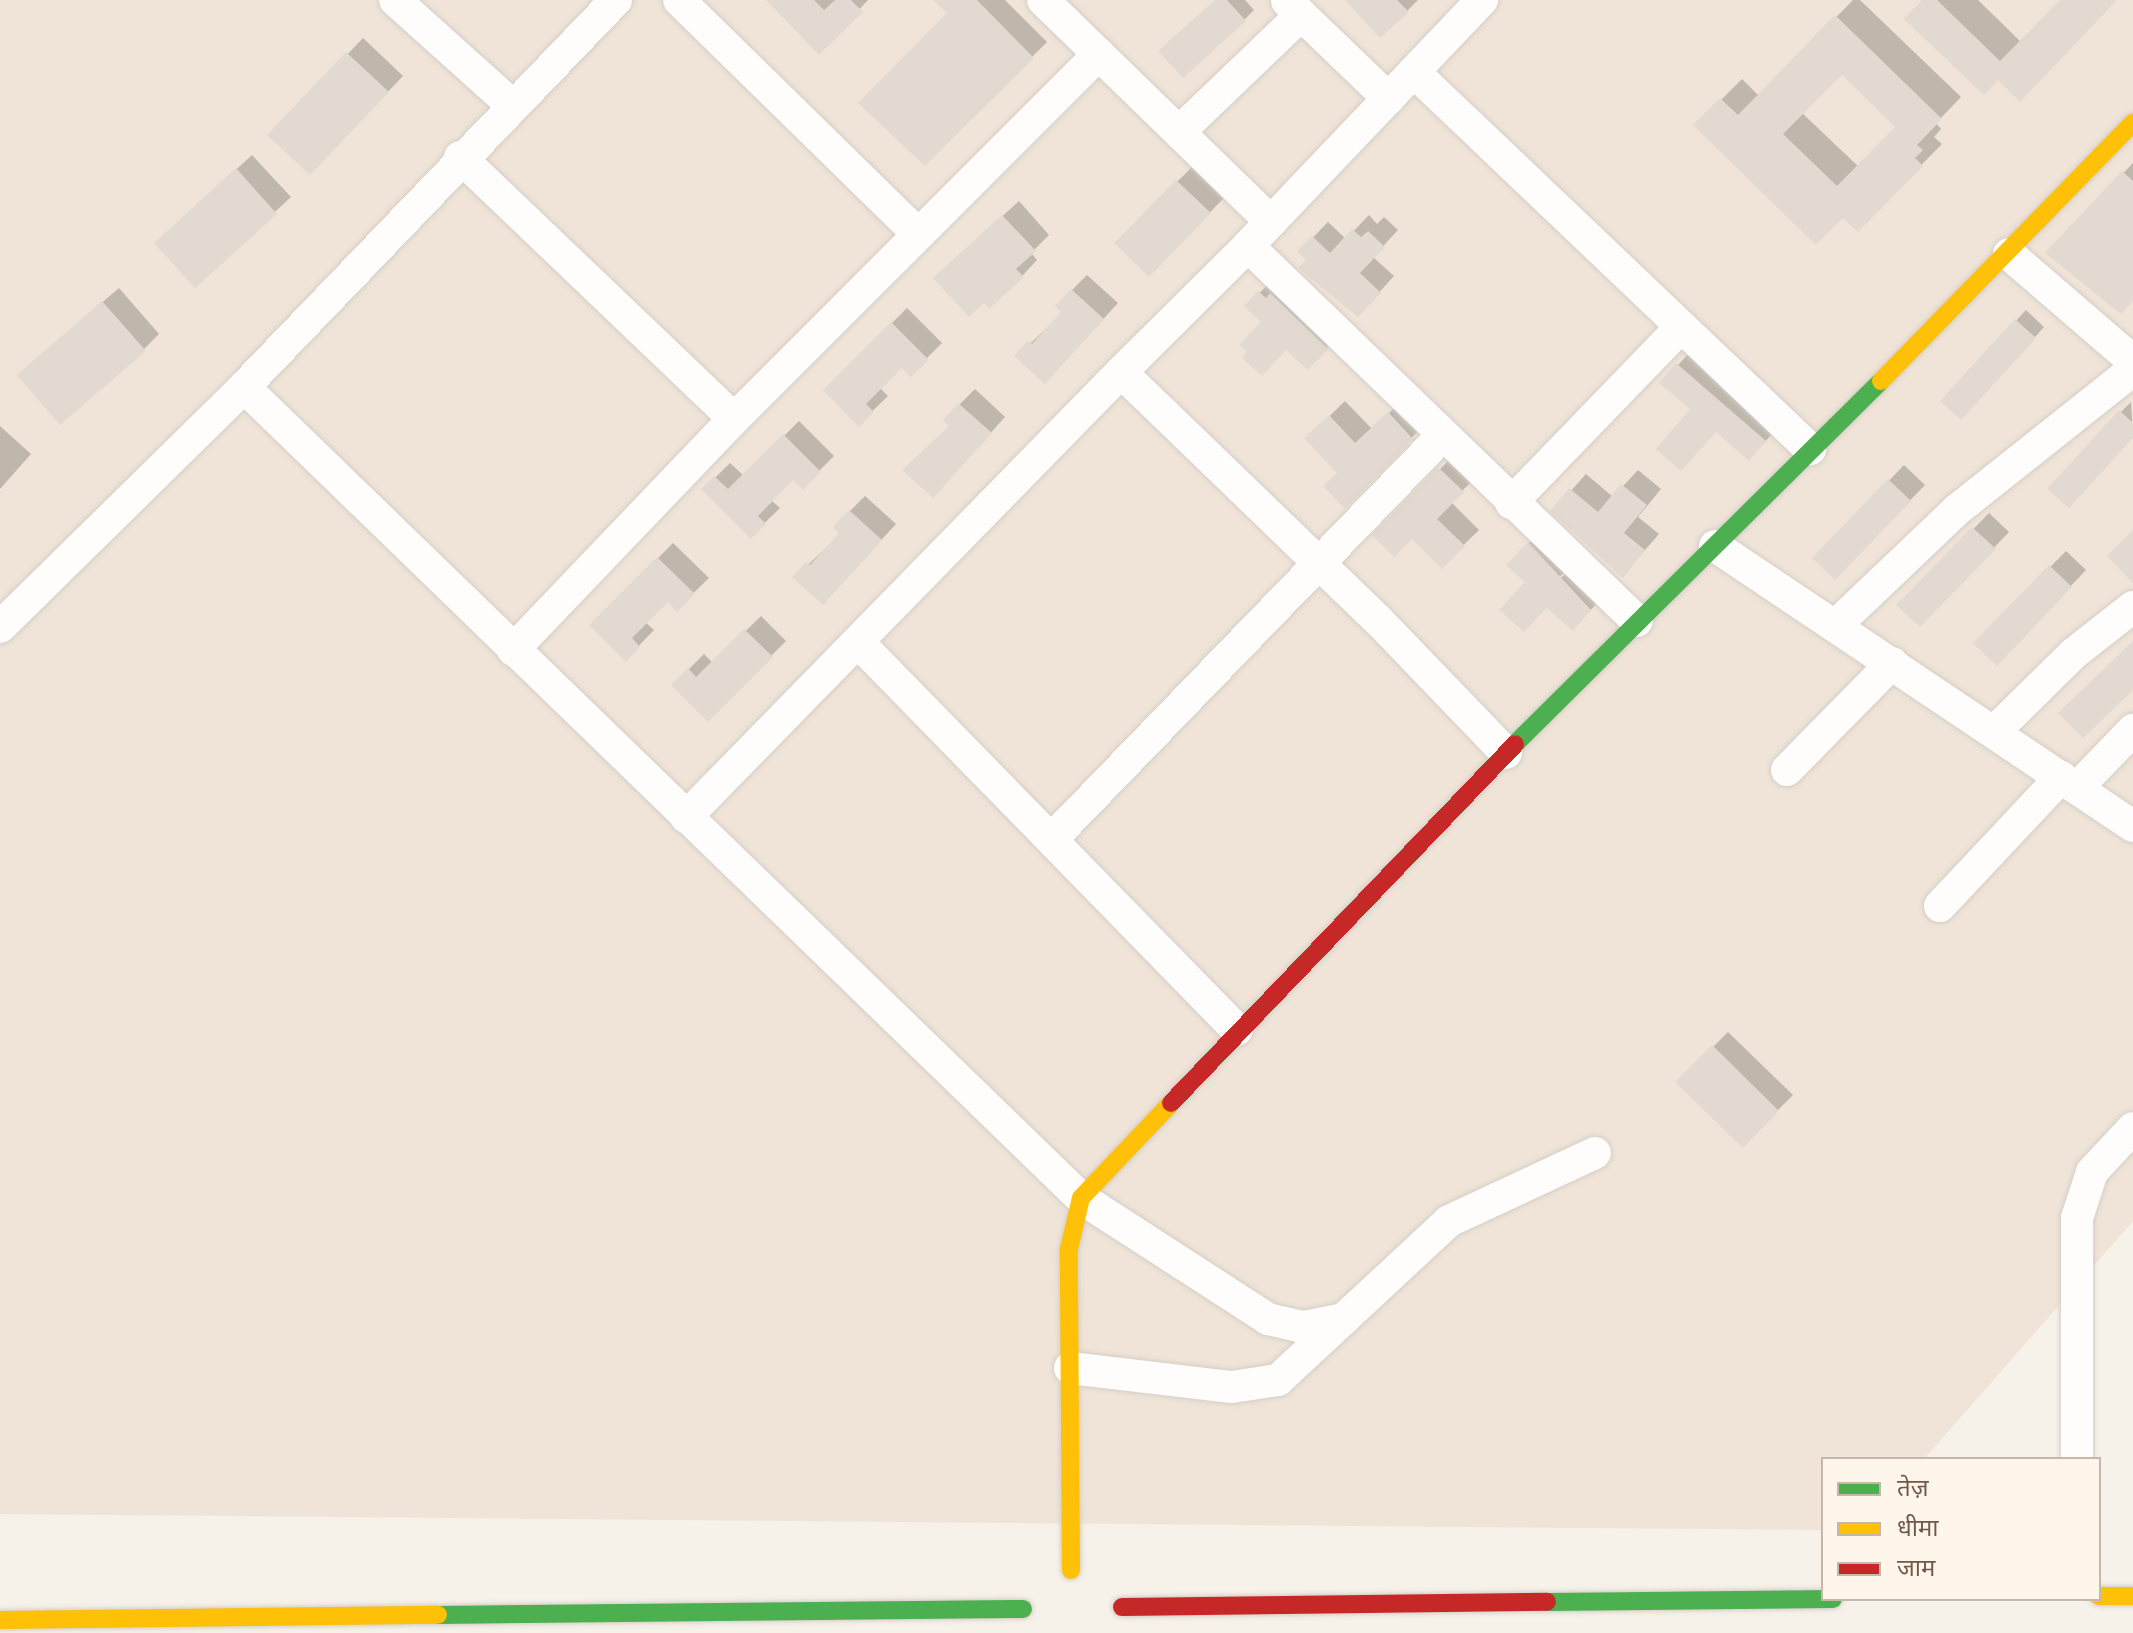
<!DOCTYPE html>
<html>
<head>
<meta charset="utf-8">
<style>
  body { margin:0 }
  #map { position:relative; width:2133px; height:1633px; overflow:hidden; background:#f6f1e9; font-family:Montserrat,"Noto Sans Devanagari",sans-serif }
  div>[style] { position:absolute }
  .residential>* { inset:0; background:#efe4d7 }
  .shadow>* { inset:0; background:#0003 }
  .building>* { inset:0; background:#e2d9d1 }
  .roads { filter:drop-shadow(0 0 2px #d5cec7) drop-shadow(0 0 2px #d5cec7) }
  .street>* { height:32px; margin:-16px; padding:0 16px; transform-origin:16px; border-radius:16px; background:#fefdfc }
  .fast>* { height:18px; margin:-9px; padding:0 9px; transform-origin:9px; border-radius:9px; background:#4caf50 }
  .slow>* { height:18px; margin:-9px; padding:0 9px; transform-origin:9px; border-radius:9px; background:#ffc107 }
  .jam>* { height:18px; margin:-9px; padding:0 9px; transform-origin:9px; border-radius:9px; background:#c62828 }
  span { translate:-50% -50%; white-space:nowrap; text-align:center; line-height:1.15; -webkit-text-stroke:7px #fef6ea; paint-order:stroke }
  .legend { position:absolute; left:1821px; top:1457px; width:280px; height:144px; box-sizing:border-box; background:#fef6ea; border:2px solid #c6b7aa; margin:0; padding:10px 14px; list-style:none; font-size:24px; color:#71594b }
  .legend li { display:flex; align-items:center; gap:16px; height:40px }
  .legend b { width:40px; border:2px solid #c6b7aa }
</style>
</head>
<body>
<div id="map">
  <div class="residential">
    <i style="clip-path:polygon(0 0,2133px 0,2133px 1221px,1924px 1459px,1823px 1459px,1823px 1530px,0 1514px)"></i>
  </div>
  <div class="shadow">
    <i style="clip-path:polygon(768px 0,868px 0,833px 37px)"></i>
    <i style="clip-path:polygon(936px 0,1005px 0,1047px 42px,925px 164px,949px 13px)"></i>
    <i style="clip-path:polygon(1217px 0,1245px 0,1254px 10px,1244px 20px)"></i>
    <i style="clip-path:polygon(1348px 0,1418px 0,1407px 11px)"></i>
    <i style="clip-path:polygon(evenodd,1853px 0,1860px 0,1961px 97px,1936px 123px,1941px 129px,1934px 137px,1942px 144px,1878px 209px,1843px 215px,1696px 125px,1742px 79px,1759px 96px,1853px 0,1842px 72px,1898px 127px,1859px 167px,1802px 113px,1842px 72px)"></i>
    <i style="clip-path:polygon(1925px 0,1978px 0,2021px 42px,2062px 0,2115px 0,2020px 99px)"></i>
    <i style="clip-path:polygon(363px 38px,403px 76px,325px 158px,270px 135px)"></i>
    <i style="clip-path:polygon(252px 155px,291px 197px,196px 285px,172px 228px)"></i>
    <i style="clip-path:polygon(2133px 163px,2133px 300px,2048px 252px)"></i>
    <i style="clip-path:polygon(1193px 166px,1225px 197px,1149px 274px,1116px 243px)"></i>
    <i style="clip-path:polygon(1019px 201px,1049px 235px,1031px 253px,1037px 260px,1022px 276px,951px 263px)"></i>
    <i style="clip-path:polygon(1369px 215px,1377px 224px,1384px 217px,1398px 230px,1373px 257px,1394px 276px,1373px 299px,1300px 251px,1328px 222px,1346px 239px)"></i>
    <i style="clip-path:polygon(1087px 275px,1118px 303px,1060px 366px,1017px 356px,1064px 312px,1072px 290px)"></i>
    <i style="clip-path:polygon(1275px 277px,1341px 333px,1323px 352px,1264px 321px,1247px 306px)"></i>
    <i style="clip-path:polygon(119px 288px,159px 334px,144px 349px,35px 360px)"></i>
    <i style="clip-path:polygon(907px 308px,942px 343px,911px 374px,902px 365px,879px 387px,888px 396px,859px 424px,825px 390px)"></i>
    <i style="clip-path:polygon(2026px 310px,2044px 327px,1971px 408px,1943px 400px)"></i>
    <i style="clip-path:polygon(1693px 349px,1780px 425px,1764px 443px,1717px 430px,1662px 382px)"></i>
    <i style="clip-path:polygon(975px 389px,1005px 417px,948px 480px,904px 470px,951px 426px,960px 404px)"></i>
    <i style="clip-path:polygon(1404px 399px,1427px 422px,1345px 506px,1339px 472px,1307px 438px,1345px 401px,1372px 429px)"></i>
    <i style="clip-path:polygon(2131px 402px,2133px 436px,2050px 489px,2121px 412px)"></i>
    <i style="clip-path:polygon(799px 421px,834px 456px,803px 487px,793px 477px,771px 500px,780px 508px,751px 536px,704px 489px,730px 463px,744px 476px)"></i>
    <i style="clip-path:polygon(0 426px,31px 454px,0 489px)"></i>
    <i style="clip-path:polygon(1455px 454px,1477px 476px,1451px 502px,1479px 530px,1442px 566px,1412px 536px,1375px 535px)"></i>
    <i style="clip-path:polygon(1904px 465px,1925px 485px,1835px 577px,1815px 558px)"></i>
    <i style="clip-path:polygon(1638px 470px,1661px 489px,1638px 517px,1659px 534px,1623px 575px,1553px 511px,1586px 474px,1613px 497px)"></i>
    <i style="clip-path:polygon(865px 496px,896px 524px,838px 587px,795px 577px,842px 533px,850px 511px)"></i>
    <i style="clip-path:polygon(1989px 513px,2009px 532px,1920px 625px,1899px 605px)"></i>
    <i style="clip-path:polygon(1544px 528px,1577px 560px,1550px 586px,1575px 567px,1605px 594px,1588px 613px,1528px 582px,1529px 543px)"></i>
    <i style="clip-path:polygon(673px 543px,709px 578px,677px 609px,668px 600px,645px 622px,654px 630px,626px 659px,592px 625px)"></i>
    <i style="clip-path:polygon(2066px 551px,2086px 570px,1997px 663px,1976px 643px)"></i>
    <i style="clip-path:polygon(761px 616px,786px 641px,708px 719px,673px 685px,704px 654px,713px 663px)"></i>
    <i style="clip-path:polygon(1728px 1032px,1793px 1095px,1743px 1145px,1678px 1082px)"></i>
  </div>
  <div class="building">
    <i style="clip-path:polygon(766px 0,814px 0,824px 10px,835px 0,851px 0,863px 12px,819px 55px)"></i>
    <i style="clip-path:polygon(933px 0,977px 0,1034px 58px,925px 166px,858px 103px,947px 13px)"></i>
    <i style="clip-path:polygon(1215px 0,1227px 0,1246px 21px,1183px 78px,1158px 51px)"></i>
    <i style="clip-path:polygon(1345px 0,1397px 0,1409px 12px,1380px 38px)"></i>
    <i style="clip-path:polygon(1922px 0,1937px 0,2000px 61px,2060px 0,2117px 0,2020px 102px,1998px 80px,1984px 95px,1904px 19px)"></i>
    <i style="clip-path:polygon(evenodd,1835px 15px,1942px 119px,1917px 145px,1923px 150px,1915px 158px,1923px 166px,1858px 232px,1843px 218px,1816px 245px,1693px 125px,1720px 98px,1738px 115px,1835px 15px,1842px 75px,1895px 127px,1837px 186px,1783px 134px,1842px 75px)"></i>
    <i style="clip-path:polygon(346px 52px,389px 92px,310px 175px,267px 135px)"></i>
    <i style="clip-path:polygon(236px 168px,277px 214px,195px 288px,154px 243px)"></i>
    <i style="clip-path:polygon(2122px 171px,2133px 181px,2133px 301px,2121px 314px,2045px 253px)"></i>
    <i style="clip-path:polygon(1176px 180px,1211px 213px,1149px 277px,1114px 243px)"></i>
    <i style="clip-path:polygon(1002px 215px,1036px 251px,1016px 269px,1024px 277px,989px 309px,984px 303px,969px 317px,933px 278px)"></i>
    <i style="clip-path:polygon(1352px 229px,1361px 237px,1368px 231px,1385px 247px,1360px 273px,1381px 293px,1358px 317px,1298px 268px,1306px 260px,1297px 251px,1312px 236px,1330px 253px)"></i>
    <i style="clip-path:polygon(1071px 289px,1104px 319px,1045px 384px,1014px 356px,1028px 341px,1032px 344px,1061px 312px,1055px 306px)"></i>
    <i style="clip-path:polygon(1258px 291px,1266px 298px,1270px 293px,1328px 349px,1308px 370px,1286px 350px,1262px 376px,1242px 358px,1247px 352px,1239px 345px,1261px 322px,1244px 306px)"></i>
    <i style="clip-path:polygon(102px 301px,146px 351px,60px 425px,17px 375px)"></i>
    <i style="clip-path:polygon(2015px 319px,2036px 338px,1961px 420px,1940px 401px)"></i>
    <i style="clip-path:polygon(891px 322px,929px 360px,911px 377px,902px 368px,866px 404px,874px 412px,859px 427px,823px 390px)"></i>
    <i style="clip-path:polygon(1676px 363px,1766px 441px,1749px 461px,1716px 432px,1681px 471px,1656px 449px,1690px 409px,1659px 383px)"></i>
    <i style="clip-path:polygon(958px 403px,992px 433px,933px 498px,902px 470px,949px 426px,943px 420px)"></i>
    <i style="clip-path:polygon(2119px 410px,2133px 423px,2133px 438px,2069px 508px,2047px 489px)"></i>
    <i style="clip-path:polygon(1388px 412px,1413px 439px,1345px 509px,1323px 486px,1337px 473px,1304px 438px,1329px 415px,1355px 443px)"></i>
    <i style="clip-path:polygon(783px 434px,821px 472px,803px 490px,793px 480px,758px 516px,766px 524px,751px 539px,701px 489px,714px 476px,728px 489px)"></i>
    <i style="clip-path:polygon(1438px 467px,1464px 492px,1437px 519px,1465px 546px,1442px 569px,1412px 539px,1394px 557px,1372px 535px)"></i>
    <i style="clip-path:polygon(1888px 479px,1911px 501px,1835px 580px,1812px 558px)"></i>
    <i style="clip-path:polygon(1621px 484px,1647px 505px,1624px 533px,1645px 550px,1623px 578px,1550px 511px,1569px 488px,1598px 512px)"></i>
    <i style="clip-path:polygon(849px 510px,882px 540px,823px 605px,792px 577px,806px 562px,810px 565px,839px 533px,833px 527px)"></i>
    <i style="clip-path:polygon(1972px 527px,1996px 549px,1920px 627px,1896px 605px)"></i>
    <i style="clip-path:polygon(2133px 530px,2133px 583px,2107px 556px)"></i>
    <i style="clip-path:polygon(1528px 542px,1591px 610px,1573px 631px,1547px 608px,1524px 632px,1499px 610px,1525px 582px,1506px 565px)"></i>
    <i style="clip-path:polygon(657px 557px,695px 594px,677px 612px,668px 602px,632px 638px,640px 647px,626px 662px,589px 625px)"></i>
    <i style="clip-path:polygon(2049px 565px,2072px 587px,1997px 666px,1973px 643px)"></i>
    <i style="clip-path:polygon(744px 629px,773px 657px,708px 722px,671px 685px,688px 668px,696px 677px)"></i>
    <i style="clip-path:polygon(2133px 641px,2133px 690px,2083px 738px,2058px 713px)"></i>
    <i style="clip-path:polygon(1712px 1045px,1779px 1111px,1743px 1148px,1675px 1082px)"></i>
  </div>
  <div class="roads">
    <div class="street">
      <i style="left:395px;top:0;width:157px;rotate:41.9deg"></i>
      <i style="left:679px;top:0;width:334px;rotate:44.4deg"></i>
      <i style="left:1043px;top:0;width:318px;rotate:44.2deg"></i>
      <i style="left:1482px;top:0;width:340px;rotate:133.6deg"></i>
      <i style="left:1248px;top:246px;width:540px;rotate:43.95deg"></i>
      <i style="left:1287px;top:1px;width:141px;rotate:43.9deg"></i>
      <i style="left:1414px;top:72px;width:547px;rotate:43.59deg"></i>
      <i style="left:1179px;top:132px;width:169px;rotate:-43.8deg"></i>
      <i style="left:460px;top:157px;width:379px;rotate:43.7deg"></i>
      <i style="left:1248px;top:246px;width:179px;rotate:135.2deg"></i>
      <i style="left:1121px;top:372px;width:359px;rotate:44deg"></i>
      <i style="left:1379px;top:621px;width:183px;rotate:46.1deg"></i>
      <i style="left:2009px;top:254px;width:164px;rotate:40.8deg"></i>
      <i style="left:244px;top:387px;width:1165px;rotate:44.1deg"></i>
      <i style="left:1081px;top:1198px;width:223px;rotate:32.9deg"></i>
      <i style="left:1268px;top:1319px;width:37px;rotate:13deg"></i>
      <i style="left:1304px;top:1327px;width:41px;rotate:-11.3deg"></i>
      <i style="left:1511px;top:503px;width:245px;rotate:-46deg"></i>
      <i style="left:1715px;top:546px;width:503px;rotate:33.82deg"></i>
      <i style="left:1835px;top:626px;width:170px;rotate:-43.6deg"></i>
      <i style="left:1958px;top:509px;width:223px;rotate:-38.5deg"></i>
      <i style="left:0;top:627px;width:342px;rotate:-44.5deg"></i>
      <i style="left:244px;top:387px;width:537px;rotate:-46.13deg"></i>
      <i style="left:858px;top:642px;width:542px;rotate:45.67deg"></i>
      <i style="left:513px;top:650px;width:320px;rotate:-46.3deg"></i>
      <i style="left:734px;top:419px;width:516px;rotate:-45deg"></i>
      <i style="left:1994px;top:732px;width:111px;rotate:-44.6deg"></i>
      <i style="left:2073px;top:654px;width:76px;rotate:-38.1deg"></i>
      <i style="left:1787px;top:770px;width:150px;rotate:-45.5deg"></i>
      <i style="left:2077px;top:788px;width:81px;rotate:-46deg"></i>
      <i style="left:686px;top:817px;width:622px;rotate:-45.65deg"></i>
      <i style="left:1052px;top:839px;width:561px;rotate:-45.94deg"></i>
      <i style="left:1940px;top:906px;width:177px;rotate:-46.8deg"></i>
      <i style="left:1070px;top:1368px;width:163px;rotate:6.7deg"></i>
      <i style="left:1232px;top:1387px;width:47px;rotate:-8.7deg"></i>
      <i style="left:1278px;top:1380px;width:233px;rotate:-42.9deg"></i>
      <i style="left:1449px;top:1221px;width:161px;rotate:-25deg"></i>
      <i style="left:2077px;top:1459px;width:241px;rotate:-90deg"></i>
      <i style="left:2077px;top:1218px;width:48px;rotate:-71.9deg"></i>
      <i style="left:2092px;top:1172px;width:60px;rotate:-47deg"></i>
    </div>
    <div class="fast">
      <i style="left:1515px;top:744px;width:515px;rotate:-44.76deg"></i>
      <i style="left:1547px;top:1602px;width:286px;rotate:-0.6deg"></i>
      <i style="left:438px;top:1615px;width:585px;rotate:-0.59deg"></i>
    </div>
    <div class="slow">
      <i style="left:1881px;top:381px;width:361px;rotate:-45.7deg"></i>
      <i style="left:1071px;top:1570px;width:321px;rotate:-90.4deg"></i>
      <i style="left:1069px;top:1249px;width:52px;rotate:-76.8deg"></i>
      <i style="left:1081px;top:1198px;width:131px;rotate:-46.5deg"></i>
      <i style="left:2099px;top:1596px;width:34px"></i>
      <i style="left:0;top:1620px;width:438px;rotate:-0.7deg"></i>
    </div>
    <div class="jam">
      <i style="left:1171px;top:1103px;width:497px;rotate:-46.2deg"></i>
      <i style="left:1122px;top:1607px;width:425px;rotate:-0.7deg"></i>
    </div>
  </div>
  <ul class="legend">
  <li><b style="height:10px;background:#4caf50"></b>तेज़</li>
  <li><b style="height:10px;background:#ffc107"></b>धीमा</li>
  <li><b style="height:10px;background:#c62828"></b>जाम</li>
  </ul>
</div>
</body>
</html>
